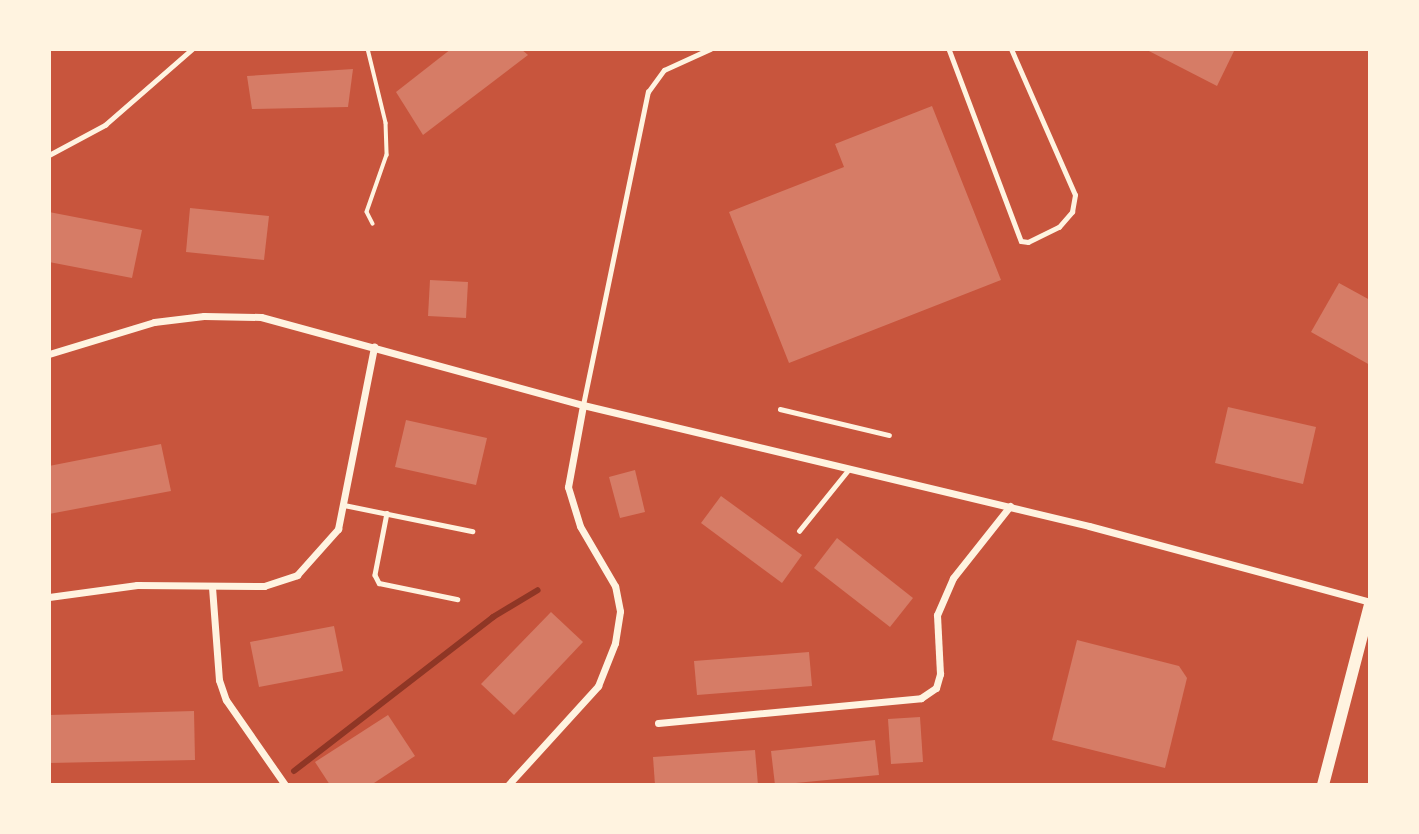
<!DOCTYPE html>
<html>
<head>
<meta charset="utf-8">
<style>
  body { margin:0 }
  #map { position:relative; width:1419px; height:834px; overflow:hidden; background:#c8553d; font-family:Lora,serif }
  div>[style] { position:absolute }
  .stream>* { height:6px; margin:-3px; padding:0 3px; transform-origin:3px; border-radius:3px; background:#8f3625 }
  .building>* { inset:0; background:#d67c66 }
  .path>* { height:3.5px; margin:-1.75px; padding:0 1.75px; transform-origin:1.75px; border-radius:1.75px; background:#fff3e0 }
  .service>* { height:4.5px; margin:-2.25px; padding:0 2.25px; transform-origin:2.25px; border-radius:2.25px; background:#fff3e0 }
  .minor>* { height:7px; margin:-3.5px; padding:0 3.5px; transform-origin:3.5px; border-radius:3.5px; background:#fff3e0 }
  .secondary>* { height:12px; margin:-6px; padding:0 6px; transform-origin:6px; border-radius:6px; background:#fff3e0 }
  span { translate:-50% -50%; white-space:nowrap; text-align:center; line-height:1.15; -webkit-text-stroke:7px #fff3e0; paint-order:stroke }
  .frame { position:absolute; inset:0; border:51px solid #fff3e0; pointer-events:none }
</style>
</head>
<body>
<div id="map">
  <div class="stream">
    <i style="left:294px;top:771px;width:252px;rotate:-37.7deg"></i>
    <i style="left:493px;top:617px;width:52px;rotate:-31deg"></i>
  </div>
  <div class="building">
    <i style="clip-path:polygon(451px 49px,521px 49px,528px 55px,423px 135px,396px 92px)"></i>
    <i style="clip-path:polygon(1145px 49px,1235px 49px,1217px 86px)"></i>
    <i style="clip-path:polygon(353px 69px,348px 107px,252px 109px,247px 76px)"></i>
    <i style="clip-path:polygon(932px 106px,1001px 280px,789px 363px,729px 212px,844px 167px,835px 144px)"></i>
    <i style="clip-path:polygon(190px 208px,269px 216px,264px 260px,186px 252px)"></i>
    <i style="clip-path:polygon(49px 212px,142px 230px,132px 278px,49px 262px)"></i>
    <i style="clip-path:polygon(430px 280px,468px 282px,466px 318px,428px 316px)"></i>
    <i style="clip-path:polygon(1339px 283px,1370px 300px,1370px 365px,1311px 332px)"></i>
    <i style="clip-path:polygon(1228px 407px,1316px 427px,1303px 484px,1215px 463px)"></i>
    <i style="clip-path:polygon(406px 420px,487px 438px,476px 485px,395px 467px)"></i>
    <i style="clip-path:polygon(161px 444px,171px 491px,49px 514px,49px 466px)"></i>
    <i style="clip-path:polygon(635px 470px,645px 512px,620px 518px,609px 477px)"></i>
    <i style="clip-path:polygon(721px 496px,802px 555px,782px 583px,701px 523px)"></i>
    <i style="clip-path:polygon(837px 538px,913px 598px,890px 627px,814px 568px)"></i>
    <i style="clip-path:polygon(551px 612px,583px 642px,514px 715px,481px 684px)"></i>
    <i style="clip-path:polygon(334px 626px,343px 671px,259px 687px,250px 642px)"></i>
    <i style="clip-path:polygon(1077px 640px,1179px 666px,1187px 678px,1165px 768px,1052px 740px)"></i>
    <i style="clip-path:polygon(809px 652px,812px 686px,697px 695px,694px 661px)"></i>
    <i style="clip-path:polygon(194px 711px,195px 760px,49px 763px,49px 715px)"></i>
    <i style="clip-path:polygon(388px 715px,415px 756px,371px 785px,330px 785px,315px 762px)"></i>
    <i style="clip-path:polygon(920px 717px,923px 762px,891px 764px,888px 719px)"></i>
    <i style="clip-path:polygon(875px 740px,879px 775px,775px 785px,771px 751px)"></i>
    <i style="clip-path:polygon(755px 750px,758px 785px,655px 785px,653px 757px)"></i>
  </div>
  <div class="path">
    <i style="left:368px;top:49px;width:76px;rotate:76.3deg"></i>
    <i style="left:386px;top:123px;width:32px;rotate:88deg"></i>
    <i style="left:387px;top:155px;width:60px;rotate:109.3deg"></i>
    <i style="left:367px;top:212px;width:13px;rotate:63deg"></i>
  </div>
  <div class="service">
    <i style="left:949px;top:49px;width:205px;rotate:69.4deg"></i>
    <i style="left:1021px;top:241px;width:7px;rotate:8deg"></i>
    <i style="left:1028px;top:242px;width:34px;rotate:-26deg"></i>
    <i style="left:1059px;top:227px;width:20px;rotate:-49deg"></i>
    <i style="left:1072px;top:212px;width:17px;rotate:-80deg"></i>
    <i style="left:1075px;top:195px;width:159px;rotate:-113.7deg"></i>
    <i style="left:49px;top:155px;width:64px;rotate:-28.2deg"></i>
    <i style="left:105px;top:125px;width:116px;rotate:-41.1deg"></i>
    <i style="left:583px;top:405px;width:320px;rotate:-78.3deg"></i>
    <i style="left:648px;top:92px;width:27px;rotate:-54deg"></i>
    <i style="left:664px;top:70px;width:51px;rotate:-24.5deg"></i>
    <i style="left:780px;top:409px;width:112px;rotate:13.4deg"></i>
    <i style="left:344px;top:505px;width:131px;rotate:11.5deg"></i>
    <i style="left:387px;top:513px;width:63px;rotate:101deg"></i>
    <i style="left:375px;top:575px;width:9px;rotate:63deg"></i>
    <i style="left:379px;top:583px;width:80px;rotate:11.6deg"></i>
    <i style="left:799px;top:531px;width:80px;rotate:-51.1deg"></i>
  </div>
  <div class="minor">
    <i style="left:49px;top:354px;width:110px;rotate:-16.9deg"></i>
    <i style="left:154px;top:322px;width:50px;rotate:-6.8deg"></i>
    <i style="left:204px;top:316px;width:57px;rotate:1deg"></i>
    <i style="left:261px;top:317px;width:334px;rotate:15.3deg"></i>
    <i style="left:583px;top:405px;width:520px;rotate:13.45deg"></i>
    <i style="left:1089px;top:526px;width:291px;rotate:15.1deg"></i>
    <i style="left:212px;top:587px;width:93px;rotate:85.7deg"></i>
    <i style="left:219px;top:680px;width:21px;rotate:71deg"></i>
    <i style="left:226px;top:700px;width:103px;rotate:55.2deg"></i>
    <i style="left:49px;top:597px;width:89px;rotate:-7.8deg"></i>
    <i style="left:137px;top:585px;width:127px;rotate:0.5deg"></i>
    <i style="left:264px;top:586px;width:35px;rotate:-18deg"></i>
    <i style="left:297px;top:575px;width:62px;rotate:-48.3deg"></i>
    <i style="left:338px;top:529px;width:186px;rotate:-78.8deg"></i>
    <i style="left:658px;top:723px;width:264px;rotate:-5.4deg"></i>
    <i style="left:921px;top:698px;width:18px;rotate:-34deg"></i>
    <i style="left:936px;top:688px;width:15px;rotate:-74deg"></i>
    <i style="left:940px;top:674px;width:59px;rotate:-92.9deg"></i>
    <i style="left:937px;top:615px;width:40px;rotate:-66.6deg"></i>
    <i style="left:953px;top:578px;width:92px;rotate:-51.6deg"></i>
    <i style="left:508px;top:785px;width:134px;rotate:-47.7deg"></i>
    <i style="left:598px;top:686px;width:46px;rotate:-68.4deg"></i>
    <i style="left:615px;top:643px;width:32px;rotate:-81deg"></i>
    <i style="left:620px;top:611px;width:25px;rotate:-101deg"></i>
    <i style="left:615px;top:586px;width:69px;rotate:-120.3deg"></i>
    <i style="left:580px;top:526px;width:41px;rotate:-107.1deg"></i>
    <i style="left:568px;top:487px;width:83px;rotate:-79.6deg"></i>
  </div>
  <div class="secondary">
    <i style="left:1323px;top:785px;width:186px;rotate:-75.4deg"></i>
  </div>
  <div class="frame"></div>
</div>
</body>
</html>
